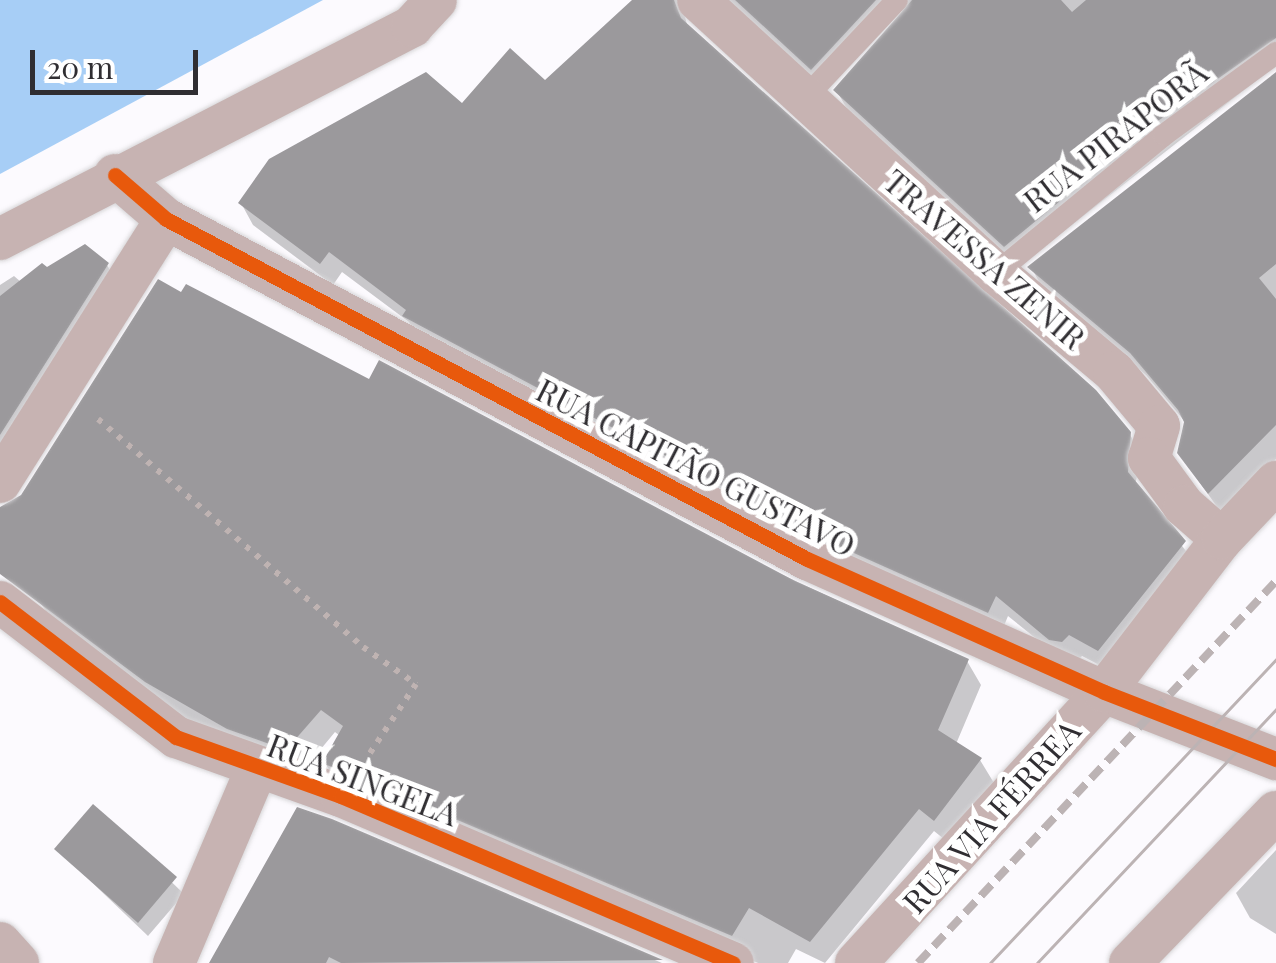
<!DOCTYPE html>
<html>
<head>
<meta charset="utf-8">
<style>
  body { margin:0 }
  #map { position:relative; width:1276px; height:963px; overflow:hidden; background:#fcfafe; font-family:"Playfair Display",serif }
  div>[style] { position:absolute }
  .water>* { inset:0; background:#a7cef6 }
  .shadow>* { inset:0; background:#0003 }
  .building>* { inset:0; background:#9b999c }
  .path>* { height:6px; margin-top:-3px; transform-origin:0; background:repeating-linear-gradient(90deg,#bfb3b2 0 5px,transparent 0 13px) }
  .roads { filter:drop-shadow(0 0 2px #d7d6d8) drop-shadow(0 0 2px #d7d6d8) }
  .service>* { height:22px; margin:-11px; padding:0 11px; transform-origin:11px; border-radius:11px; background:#c7b3b2 }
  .minor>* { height:42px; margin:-21px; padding:0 21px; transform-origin:21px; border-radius:21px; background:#c7b3b2 }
  .tram>* { height:2.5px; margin:-1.25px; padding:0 1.25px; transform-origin:1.25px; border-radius:1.25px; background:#bcb3b4 }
  .rail>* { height:8px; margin-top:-4px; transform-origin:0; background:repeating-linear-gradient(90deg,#bcb3b4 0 15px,transparent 0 23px) }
  .cycleway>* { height:15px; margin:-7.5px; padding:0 7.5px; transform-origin:7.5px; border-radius:7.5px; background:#e8590c }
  span { translate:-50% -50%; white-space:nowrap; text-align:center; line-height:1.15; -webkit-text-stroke:10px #fff; paint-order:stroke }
  .street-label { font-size:32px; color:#302e32 }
  .scale { position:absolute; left:30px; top:50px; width:168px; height:45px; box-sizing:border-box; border:5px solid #302e32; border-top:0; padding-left:12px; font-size:30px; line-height:35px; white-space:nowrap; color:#302e32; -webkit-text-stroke:8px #fff; paint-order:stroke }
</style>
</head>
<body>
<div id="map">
  <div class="water">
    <i style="clip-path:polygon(0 0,323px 0,0 174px)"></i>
  </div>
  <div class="shadow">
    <i style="clip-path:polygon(636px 0,700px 0,685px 17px,688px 28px,1129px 433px,1142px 456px,1135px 485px,1196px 564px,1111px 671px,1082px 656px,1075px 663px,1064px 661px,1008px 616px,1001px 633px,833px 558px,418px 338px,409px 322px,342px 272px,333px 285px,253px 225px,241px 203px,462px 107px,545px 83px)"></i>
    <i style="clip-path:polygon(716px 0,1276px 0,1276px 65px,1018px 267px,849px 112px,836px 90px,911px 10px,899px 11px,825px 90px)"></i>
    <i style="clip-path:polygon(1276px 75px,1276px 459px,1222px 514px,1179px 453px,1186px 423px,1146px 375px,1043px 289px,1031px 267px)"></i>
    <i style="clip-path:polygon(107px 265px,121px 289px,0 480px,0 285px,14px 276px,21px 282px)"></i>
    <i style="clip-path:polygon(370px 382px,967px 661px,981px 685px,956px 744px,980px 760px,994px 783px,949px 843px,934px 831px,825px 963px,796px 949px,788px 963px,758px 963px,339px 786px,325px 763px,340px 736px,335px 732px,301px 773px,243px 752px,161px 705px,55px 624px,0 544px,0 509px)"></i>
    <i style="clip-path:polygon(94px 807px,184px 894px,148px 936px,57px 849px)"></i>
    <i style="clip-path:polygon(298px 810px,662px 963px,216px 963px)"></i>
    <i style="clip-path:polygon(1276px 850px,1276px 934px,1250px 918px,1236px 893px)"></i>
  </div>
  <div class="building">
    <i style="clip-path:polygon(632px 0,674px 0,681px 18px,1096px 390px,1131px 432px,1128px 472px,1186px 541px,1098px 651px,1069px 635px,1062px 642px,1049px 640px,996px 596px,988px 613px,818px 537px,402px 316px,406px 310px,329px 252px,320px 264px,238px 203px,269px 159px,426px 72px,462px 103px,510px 48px,545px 80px)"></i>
    <i style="clip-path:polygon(735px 0,876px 0,811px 70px)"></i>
    <i style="clip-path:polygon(912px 0,1061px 0,1072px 12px,1086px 0,1276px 0,1276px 38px,1155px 123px,1004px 247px,833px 90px)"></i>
    <i style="clip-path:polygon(1276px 72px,1276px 264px,1259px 278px,1276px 299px,1276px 425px,1208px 494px,1177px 453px,1184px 422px,1178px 410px,1130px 353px,1027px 267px)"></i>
    <i style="clip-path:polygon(85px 244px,109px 263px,0 435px,0 296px,42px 263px,47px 267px)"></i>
    <i style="clip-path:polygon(158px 279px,181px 292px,186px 284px,369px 379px,379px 360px,795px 581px,969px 659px,938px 730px,982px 758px,934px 821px,919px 809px,810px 942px,749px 908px,732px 936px,322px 763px,343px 726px,321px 710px,286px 750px,227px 729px,145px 682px,0 574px,0 507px,21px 495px)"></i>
    <i style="clip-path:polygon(93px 804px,177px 877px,138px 923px,54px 849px)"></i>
    <i style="clip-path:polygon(297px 807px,332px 819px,663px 960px,341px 963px,329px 957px,326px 963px,209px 963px)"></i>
  </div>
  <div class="path">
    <i style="left:98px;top:419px;width:350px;rotate:40.7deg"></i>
    <i style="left:363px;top:647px;width:65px;rotate:34.9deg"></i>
    <i style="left:416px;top:684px;width:83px;rotate:123.7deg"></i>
  </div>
  <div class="roads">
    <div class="service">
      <i style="left:805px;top:98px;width:134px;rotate:-46.8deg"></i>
      <i style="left:996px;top:273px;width:217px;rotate:-39.4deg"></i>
      <i style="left:1164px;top:135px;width:139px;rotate:-36.2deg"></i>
    </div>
    <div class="minor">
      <i style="left:698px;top:0;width:404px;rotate:42.5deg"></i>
      <i style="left:996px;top:273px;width:154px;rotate:40deg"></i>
      <i style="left:1114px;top:372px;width:70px;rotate:50.2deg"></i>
      <i style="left:1159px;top:426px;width:34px;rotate:107deg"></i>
      <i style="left:1149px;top:458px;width:59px;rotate:53.9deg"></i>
      <i style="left:1184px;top:506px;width:50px;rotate:41deg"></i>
      <i style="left:115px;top:175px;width:67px;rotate:40.8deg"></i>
      <i style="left:166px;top:219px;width:726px;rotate:27.94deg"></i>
      <i style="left:807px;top:559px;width:325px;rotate:24.1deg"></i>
      <i style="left:1104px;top:692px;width:185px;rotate:21.3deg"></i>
      <i style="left:0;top:239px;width:464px;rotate:-27.3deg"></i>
      <i style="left:412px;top:26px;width:35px;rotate:-47deg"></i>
      <i style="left:0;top:482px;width:311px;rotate:-57.7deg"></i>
      <i style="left:0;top:602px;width:222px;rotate:37.5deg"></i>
      <i style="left:176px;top:737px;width:175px;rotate:19.7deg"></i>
      <i style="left:341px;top:796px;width:426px;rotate:23.1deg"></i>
      <i style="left:0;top:943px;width:27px;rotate:48deg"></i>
      <i style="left:174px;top:963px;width:213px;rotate:-67deg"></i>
      <i style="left:856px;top:963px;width:367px;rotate:-47.5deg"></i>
      <i style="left:1104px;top:692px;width:193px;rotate:-52.4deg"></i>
      <i style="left:1222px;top:539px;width:79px;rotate:-46.5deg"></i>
      <i style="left:1130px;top:963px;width:210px;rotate:-46deg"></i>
    </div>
  </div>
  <div class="tram">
    <i style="left:990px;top:963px;width:417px;rotate:-46.7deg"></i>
    <i style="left:1037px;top:963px;width:349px;rotate:-46.7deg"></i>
  </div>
  <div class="rail">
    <i style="left:918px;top:963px;width:524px;rotate:-46.86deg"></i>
  </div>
  <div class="cycleway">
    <i style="left:115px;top:175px;width:67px;rotate:40.8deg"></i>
    <i style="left:166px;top:219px;width:726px;rotate:27.94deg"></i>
    <i style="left:807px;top:559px;width:325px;rotate:24.1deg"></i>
    <i style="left:1104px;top:692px;width:185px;rotate:21.3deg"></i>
    <i style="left:0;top:602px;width:222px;rotate:37.5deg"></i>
    <i style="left:176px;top:737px;width:175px;rotate:19.7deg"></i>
    <i style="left:341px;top:796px;width:426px;rotate:23.1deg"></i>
  </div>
  <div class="street-label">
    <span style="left:1115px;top:136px;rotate:-38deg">RUA PIRAPORÃ</span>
    <span style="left:985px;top:259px;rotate:41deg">TRAVESSA ZENIR</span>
    <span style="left:696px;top:467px;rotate:27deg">RUA CAPITÃO GUSTAVO</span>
    <span style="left:363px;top:779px;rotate:21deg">RUA SINGELA</span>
    <span style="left:991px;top:816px;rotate:-48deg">RUA VIA FÉRREA</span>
  </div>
  <div class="scale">20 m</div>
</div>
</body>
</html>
